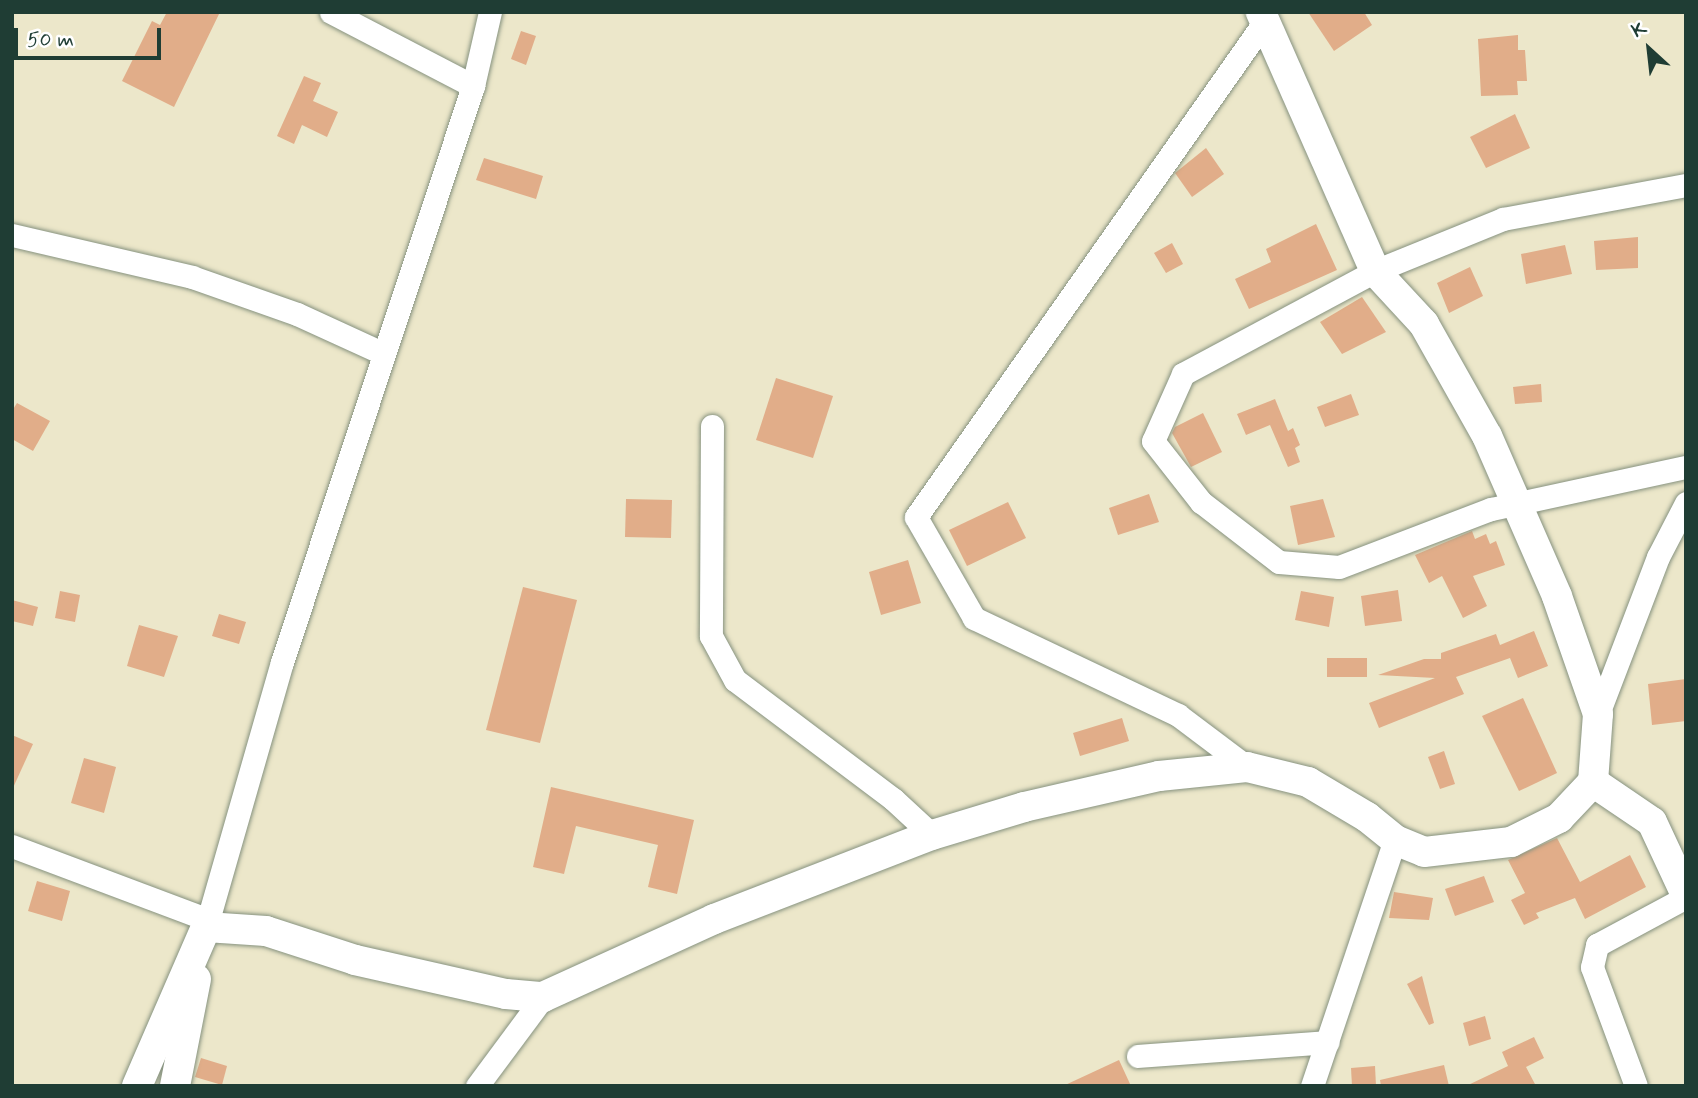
<!DOCTYPE html>
<html>
<head>
<meta charset="utf-8">
<style>
  body { margin:0 }
  #map { position:relative; width:1698px; height:1098px; overflow:hidden; background:#ece7ca; font-family:Mynerve,sans-serif }
  div>[style] { position:absolute }
  .building>* { inset:0; background:#e1ad89 }
  .roads { filter:drop-shadow(0 0 2px #86927f) drop-shadow(0 0 2px #86927f) }
  .minor>* { height:23px; margin:-11.5px; padding:0 11.5px; transform-origin:11.5px; border-radius:11.5px; background:#fff }
  .tertiary>* { height:30px; margin:-15px; padding:0 15px; transform-origin:15px; border-radius:15px; background:#fff }
  span { translate:-50% -50%; white-space:nowrap; text-align:center; line-height:1.15; -webkit-text-stroke:5px #fff; paint-order:stroke }
  .frame { position:absolute; inset:0; border:14px solid #1f3d34; pointer-events:none }
  .north { position:absolute; left:1614px; top:14px; width:70px; height:70px; -webkit-text-stroke:5px #fff; paint-order:stroke; rotate:333deg; font-size:19px; font-weight:700; line-height:28px; text-align:center; color:#1f3d34 }
  .north::after { content:''; display:block; margin:auto; width:24px; height:32px; background:#1f3d34; clip-path:polygon(50% 0,100% 100%,50% 72%,0 100%) }
  .scale { position:absolute; left:14px; top:28px; width:147px; height:32px; box-sizing:border-box; border:4px solid #1f3d34; border-top:0; padding-left:9px; font-size:21px; line-height:24px; white-space:nowrap; color:#1f3d34; -webkit-text-stroke:5px #fff; paint-order:stroke }
</style>
</head>
<body>
<div id="map">
  <div class="building">
    <i style="clip-path:polygon(167px 12px,220px 12px,174px 107px,122px 81px,152px 21px,160px 25px)"></i>
    <i style="clip-path:polygon(1308px 12px,1364px 12px,1372px 25px,1334px 51px)"></i>
    <i style="clip-path:polygon(521px 31px,536px 36px,526px 65px,511px 59px)"></i>
    <i style="clip-path:polygon(1518px 35px,1518px 50px,1525px 50px,1527px 81px,1517px 81px,1518px 95px,1481px 96px,1478px 39px)"></i>
    <i style="clip-path:polygon(304px 76px,321px 83px,313px 101px,338px 112px,327px 137px,302px 125px,294px 144px,277px 136px)"></i>
    <i style="clip-path:polygon(1515px 114px,1530px 148px,1486px 168px,1470px 137px)"></i>
    <i style="clip-path:polygon(1206px 148px,1224px 174px,1192px 197px,1175px 173px)"></i>
    <i style="clip-path:polygon(484px 158px,543px 176px,536px 199px,476px 180px)"></i>
    <i style="clip-path:polygon(1316px 224px,1337px 270px,1249px 309px,1235px 279px,1271px 262px,1266px 249px)"></i>
    <i style="clip-path:polygon(1638px 237px,1638px 268px,1596px 270px,1594px 241px)"></i>
    <i style="clip-path:polygon(1172px 243px,1183px 264px,1166px 273px,1154px 253px)"></i>
    <i style="clip-path:polygon(1565px 245px,1572px 274px,1526px 284px,1521px 254px)"></i>
    <i style="clip-path:polygon(1470px 267px,1483px 296px,1449px 313px,1437px 283px)"></i>
    <i style="clip-path:polygon(1362px 297px,1386px 332px,1342px 354px,1320px 322px)"></i>
    <i style="clip-path:polygon(776px 378px,833px 396px,813px 458px,756px 440px)"></i>
    <i style="clip-path:polygon(1541px 384px,1542px 402px,1515px 404px,1513px 387px)"></i>
    <i style="clip-path:polygon(1351px 394px,1359px 415px,1325px 427px,1317px 407px)"></i>
    <i style="clip-path:polygon(1275px 399px,1288px 431px,1293px 428px,1300px 445px,1295px 448px,1300px 462px,1288px 467px,1270px 425px,1246px 435px,1237px 414px)"></i>
    <i style="clip-path:polygon(17px 403px,50px 421px,33px 451px,12px 439px,12px 411px)"></i>
    <i style="clip-path:polygon(1203px 413px,1222px 452px,1191px 467px,1172px 433px,1175px 427px)"></i>
    <i style="clip-path:polygon(1149px 494px,1159px 522px,1118px 535px,1109px 508px)"></i>
    <i style="clip-path:polygon(626px 499px,672px 500px,671px 538px,625px 537px)"></i>
    <i style="clip-path:polygon(1323px 499px,1335px 537px,1298px 545px,1290px 506px)"></i>
    <i style="clip-path:polygon(1008px 502px,1026px 538px,967px 566px,949px 530px)"></i>
    <i style="clip-path:polygon(1472px 531px,1475px 539px,1486px 534px,1490px 544px,1496px 541px,1505px 565px,1473px 576px,1487px 606px,1463px 618px,1442px 576px,1429px 583px,1415px 555px)"></i>
    <i style="clip-path:polygon(908px 560px,921px 603px,881px 615px,869px 572px)"></i>
    <i style="clip-path:polygon(523px 587px,577px 600px,540px 743px,486px 730px)"></i>
    <i style="clip-path:polygon(1398px 590px,1402px 621px,1365px 626px,1361px 596px)"></i>
    <i style="clip-path:polygon(60px 591px,80px 595px,75px 622px,55px 618px)"></i>
    <i style="clip-path:polygon(1301px 591px,1334px 597px,1329px 627px,1295px 620px)"></i>
    <i style="clip-path:polygon(12px 600px,38px 607px,33px 626px,12px 621px)"></i>
    <i style="clip-path:polygon(219px 614px,246px 622px,239px 644px,212px 636px)"></i>
    <i style="clip-path:polygon(139px 625px,178px 636px,164px 677px,127px 666px)"></i>
    <i style="clip-path:polygon(1534px 631px,1548px 666px,1518px 678px,1510px 658px,1456px 677px,1464px 694px,1379px 728px,1369px 703px,1435px 678px,1378px 675px,1424px 659px,1441px 659px,1441px 653px,1496px 634px,1500px 645px)"></i>
    <i style="clip-path:polygon(1327px 658px,1367px 658px,1367px 677px,1327px 677px)"></i>
    <i style="clip-path:polygon(1686px 679px,1686px 721px,1652px 725px,1648px 684px)"></i>
    <i style="clip-path:polygon(1523px 698px,1557px 773px,1519px 791px,1482px 716px)"></i>
    <i style="clip-path:polygon(1122px 718px,1129px 741px,1080px 756px,1073px 733px)"></i>
    <i style="clip-path:polygon(12px 735px,33px 744px,12px 790px)"></i>
    <i style="clip-path:polygon(1444px 751px,1455px 784px,1440px 789px,1428px 757px)"></i>
    <i style="clip-path:polygon(84px 758px,116px 767px,104px 813px,71px 803px)"></i>
    <i style="clip-path:polygon(551px 787px,694px 820px,677px 894px,648px 887px,658px 845px,576px 826px,564px 874px,533px 867px)"></i>
    <i style="clip-path:polygon(1557px 838px,1580px 882px,1630px 855px,1646px 887px,1585px 919px,1575px 898px,1536px 913px,1539px 918px,1524px 925px,1511px 900px,1525px 893px,1508px 860px)"></i>
    <i style="clip-path:polygon(1484px 876px,1494px 902px,1455px 916px,1445px 889px)"></i>
    <i style="clip-path:polygon(37px 881px,70px 891px,62px 921px,28px 911px)"></i>
    <i style="clip-path:polygon(1394px 892px,1433px 898px,1429px 920px,1389px 918px)"></i>
    <i style="clip-path:polygon(1422px 976px,1434px 1023px,1429px 1025px,1407px 984px)"></i>
    <i style="clip-path:polygon(1485px 1016px,1491px 1039px,1469px 1046px,1463px 1023px)"></i>
    <i style="clip-path:polygon(1534px 1037px,1544px 1058px,1526px 1067px,1536px 1086px,1466px 1086px,1508px 1066px,1502px 1052px)"></i>
    <i style="clip-path:polygon(201px 1058px,227px 1066px,222px 1085px,195px 1077px)"></i>
    <i style="clip-path:polygon(1119px 1060px,1131px 1086px,1063px 1086px)"></i>
    <i style="clip-path:polygon(1444px 1065px,1449px 1086px,1381px 1086px,1380px 1080px)"></i>
    <i style="clip-path:polygon(1375px 1066px,1376px 1086px,1352px 1086px,1351px 1068px)"></i>
  </div>
  <div class="roads">
    <div class="minor">
      <i style="left:331px;top:12px;width:160px;rotate:27.5deg"></i>
      <i style="left:1686px;top:185px;width:186px;rotate:169.5deg"></i>
      <i style="left:1503px;top:219px;width:138px;rotate:157.9deg"></i>
      <i style="left:1375px;top:271px;width:218px;rotate:151.8deg"></i>
      <i style="left:1183px;top:374px;width:73px;rotate:114.1deg"></i>
      <i style="left:1153px;top:441px;width:78px;rotate:51.8deg"></i>
      <i style="left:1201px;top:502px;width:98px;rotate:37.6deg"></i>
      <i style="left:1279px;top:562px;width:60px;rotate:4.8deg"></i>
      <i style="left:1339px;top:567px;width:163px;rotate:-20.9deg"></i>
      <i style="left:1491px;top:509px;width:199px;rotate:-12.2deg"></i>
      <i style="left:12px;top:235px;width:185px;rotate:13.1deg"></i>
      <i style="left:192px;top:277px;width:111px;rotate:19.4deg"></i>
      <i style="left:297px;top:314px;width:94px;rotate:24.6deg"></i>
      <i style="left:712px;top:426px;width:210px;rotate:90.3deg"></i>
      <i style="left:711px;top:636px;width:50px;rotate:61.4deg"></i>
      <i style="left:735px;top:680px;width:198px;rotate:37deg"></i>
      <i style="left:893px;top:799px;width:53px;rotate:42.7deg"></i>
      <i style="left:1598px;top:714px;width:168px;rotate:-69.1deg"></i>
      <i style="left:1658px;top:557px;width:61px;rotate:-62.6deg"></i>
      <i style="left:1247px;top:767px;width:86px;rotate:-143deg"></i>
      <i style="left:1178px;top:715px;width:226px;rotate:-154.6deg"></i>
      <i style="left:974px;top:618px;width:116px;rotate:-119.9deg"></i>
      <i style="left:916px;top:517px;width:606px;rotate:-54.87deg"></i>
      <i style="left:12px;top:846px;width:210px;rotate:20.6deg"></i>
      <i style="left:206px;top:927px;width:276px;rotate:-74deg"></i>
      <i style="left:282px;top:662px;width:607px;rotate:-71.65deg"></i>
      <i style="left:473px;top:86px;width:76px;rotate:-77.1deg"></i>
      <i style="left:1138px;top:1056px;width:190px;rotate:-4.2deg"></i>
      <i style="left:477px;top:1086px;width:111px;rotate:-53.4deg"></i>
      <i style="left:1312px;top:1086px;width:260px;rotate:-71.4deg"></i>
      <i style="left:1636px;top:1086px;width:127px;rotate:-110.3deg"></i>
      <i style="left:1592px;top:967px;width:23px;rotate:-77deg"></i>
      <i style="left:1597px;top:945px;width:101px;rotate:-28.3deg"></i>
    </div>
    <div class="tertiary">
      <i style="left:1593px;top:782px;width:71px;rotate:34.1deg"></i>
      <i style="left:1652px;top:822px;width:81px;rotate:65deg"></i>
      <i style="left:206px;top:927px;width:60px;rotate:3.8deg"></i>
      <i style="left:266px;top:931px;width:94px;rotate:18deg"></i>
      <i style="left:355px;top:960px;width:155px;rotate:12.7deg"></i>
      <i style="left:506px;top:994px;width:37px;rotate:5deg"></i>
      <i style="left:543px;top:997px;width:188px;rotate:-24.5deg"></i>
      <i style="left:714px;top:919px;width:234px;rotate:-21.1deg"></i>
      <i style="left:932px;top:835px;width:96px;rotate:-16.9deg"></i>
      <i style="left:1024px;top:807px;width:139px;rotate:-12.9deg"></i>
      <i style="left:1159px;top:776px;width:88px;rotate:-5.8deg"></i>
      <i style="left:1247px;top:767px;width:63px;rotate:13.8deg"></i>
      <i style="left:1308px;top:782px;width:69px;rotate:30.7deg"></i>
      <i style="left:1367px;top:817px;width:36px;rotate:39deg"></i>
      <i style="left:1395px;top:840px;width:31px;rotate:22deg"></i>
      <i style="left:1424px;top:852px;width:88px;rotate:-6.6deg"></i>
      <i style="left:1511px;top:842px;width:54px;rotate:-26.6deg"></i>
      <i style="left:1559px;top:818px;width:50px;rotate:-46.6deg"></i>
      <i style="left:1593px;top:782px;width:68px;rotate:-85.8deg"></i>
      <i style="left:1598px;top:714px;width:125px;rotate:-109.2deg"></i>
      <i style="left:1557px;top:596px;width:175px;rotate:-113.6deg"></i>
      <i style="left:1487px;top:436px;width:129px;rotate:-119.4deg"></i>
      <i style="left:1424px;top:324px;width:72px;rotate:-132.8deg"></i>
      <i style="left:1375px;top:271px;width:283px;rotate:-113.8deg"></i>
      <i style="left:137px;top:1086px;width:173px;rotate:-66.5deg"></i>
      <i style="left:175px;top:1086px;width:109px;rotate:-78.9deg"></i>
    </div>
  </div>
  <div class="frame"></div>
  <div class="north">K</div>
  <div class="scale">50 m</div>
</div>
</body>
</html>
